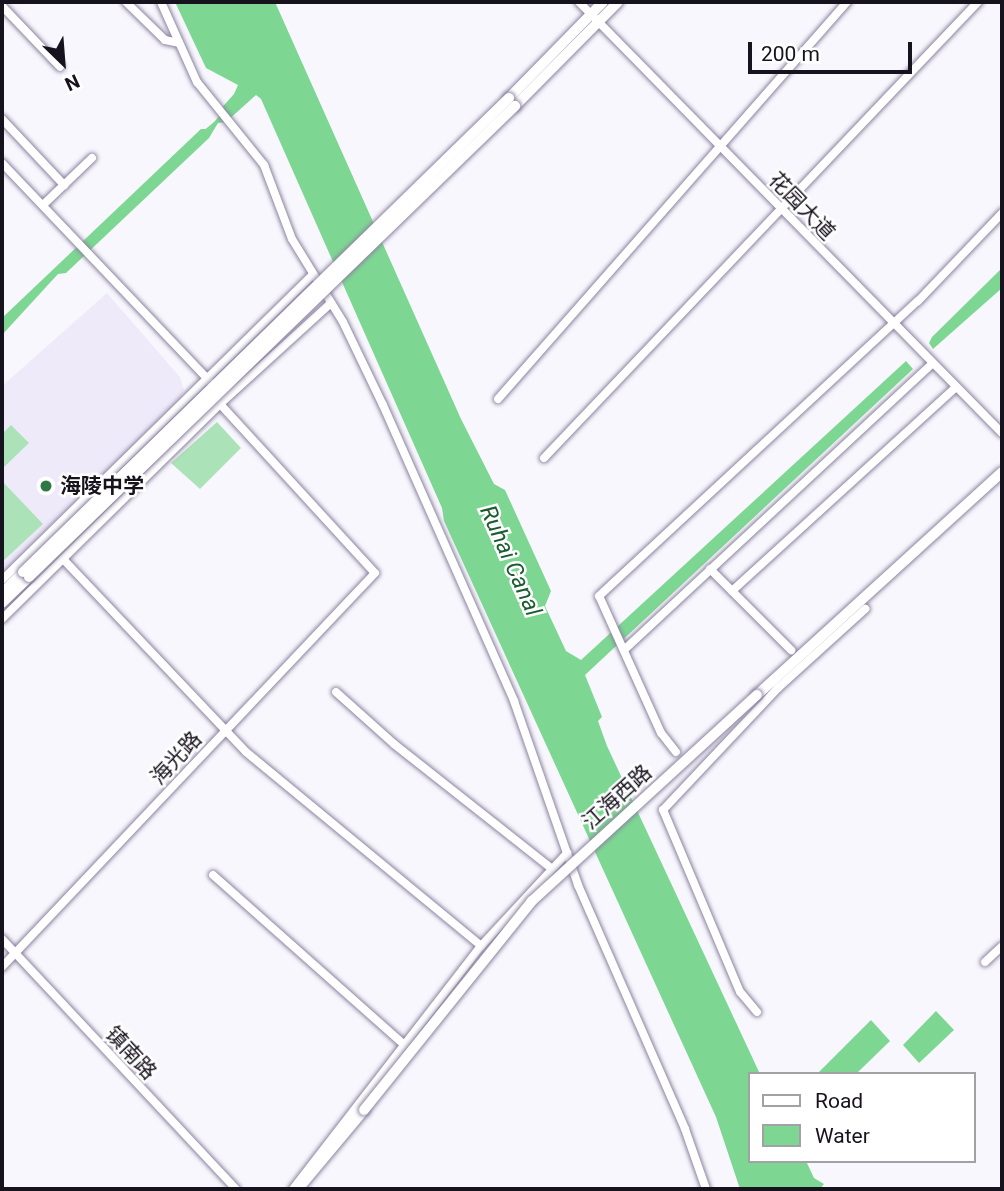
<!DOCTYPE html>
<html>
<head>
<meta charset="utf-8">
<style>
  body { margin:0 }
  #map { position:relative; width:1004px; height:1191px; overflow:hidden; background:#f8f7fd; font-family:Roboto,"Noto Sans SC",sans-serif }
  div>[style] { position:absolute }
  .built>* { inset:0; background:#efeafa }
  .green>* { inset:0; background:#ace2b7 }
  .water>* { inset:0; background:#7dd793 }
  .stream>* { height:2px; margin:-1px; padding:0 1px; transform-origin:1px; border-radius:1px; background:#7dd793 }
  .roads { filter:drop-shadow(0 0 2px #8c83a0) drop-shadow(0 0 2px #8c83a0) }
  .minor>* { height:8px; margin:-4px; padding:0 4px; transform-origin:4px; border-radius:4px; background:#fff }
  .major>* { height:10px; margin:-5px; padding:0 5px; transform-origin:5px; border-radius:5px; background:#fff }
  .bridges { filter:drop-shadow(0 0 2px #8c83a0) drop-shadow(0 0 2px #8c83a0) }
  .major-bridge>* { height:10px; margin:-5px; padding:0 5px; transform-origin:5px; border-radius:5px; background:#fff }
  .dots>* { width:19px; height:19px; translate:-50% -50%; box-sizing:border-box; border:4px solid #fff; border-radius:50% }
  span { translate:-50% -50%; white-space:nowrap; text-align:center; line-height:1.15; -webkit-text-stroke:5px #fff; paint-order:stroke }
  .street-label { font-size:21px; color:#17131e }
  .poi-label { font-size:21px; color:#17131e; font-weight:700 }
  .left { translate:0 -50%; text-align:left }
  .water-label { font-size:23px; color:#1b5b30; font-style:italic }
  .frame { position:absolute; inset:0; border:4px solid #17131e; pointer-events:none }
  .legend { position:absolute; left:748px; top:1072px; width:228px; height:91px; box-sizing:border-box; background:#fff; border:2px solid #a2a1a5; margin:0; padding:9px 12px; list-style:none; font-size:21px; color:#17131e }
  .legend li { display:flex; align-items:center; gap:14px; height:35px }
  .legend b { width:35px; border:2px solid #a2a1a5 }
  .north { position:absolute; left:28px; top:28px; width:70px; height:70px; -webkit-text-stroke:5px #fff; paint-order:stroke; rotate:155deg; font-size:19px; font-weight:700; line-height:28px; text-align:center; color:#17131e }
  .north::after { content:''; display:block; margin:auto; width:24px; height:32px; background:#17131e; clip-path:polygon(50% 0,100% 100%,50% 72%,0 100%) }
  .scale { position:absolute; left:748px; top:42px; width:164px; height:32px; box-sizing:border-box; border:4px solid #17131e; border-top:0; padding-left:9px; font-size:21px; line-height:24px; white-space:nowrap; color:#17131e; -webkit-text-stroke:5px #fff; paint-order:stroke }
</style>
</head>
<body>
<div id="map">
  <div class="built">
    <i style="clip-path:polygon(107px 293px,180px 377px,184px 390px,180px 399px,2px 573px,2px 386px)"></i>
  </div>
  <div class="green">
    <i style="clip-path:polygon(217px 422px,241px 448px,200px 489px,171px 463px)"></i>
    <i style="clip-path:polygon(11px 425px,29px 443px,2px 469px,2px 434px)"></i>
    <i style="clip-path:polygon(2px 481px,43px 524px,2px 562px)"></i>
  </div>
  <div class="water">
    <i style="clip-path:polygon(175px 2px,275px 2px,461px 419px,494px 484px,505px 490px,551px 591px,545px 606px,566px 651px,581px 660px,906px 361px,913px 369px,585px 675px,602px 717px,598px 721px,607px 746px,760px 1074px,750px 1074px,750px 1161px,806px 1161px,814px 1178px,824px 1184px,820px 1189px,740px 1189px,716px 1117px,444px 521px,442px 508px,261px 99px,256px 95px,226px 122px,218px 123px,209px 138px,66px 273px,58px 274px,2px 335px,2px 318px,201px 129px,209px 129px,219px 116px,217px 113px,234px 94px,238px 85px,206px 68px)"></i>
    <i style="clip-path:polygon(1002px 268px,1002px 288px,933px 349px,929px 343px,932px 337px)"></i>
    <i style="clip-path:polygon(936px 1011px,954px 1030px,919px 1063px,903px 1045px)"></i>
    <i style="clip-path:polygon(871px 1020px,890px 1041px,856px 1074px,817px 1074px)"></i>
  </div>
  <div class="stream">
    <i style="left:206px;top:130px;width:16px;rotate:-40deg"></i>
  </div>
  <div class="roads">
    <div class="minor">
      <i style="left:126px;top:2px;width:54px;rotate:44.3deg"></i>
      <i style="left:165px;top:40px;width:14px;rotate:12deg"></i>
      <i style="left:161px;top:2px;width:88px;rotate:65.8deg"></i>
      <i style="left:197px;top:82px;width:107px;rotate:51.1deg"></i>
      <i style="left:264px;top:165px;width:79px;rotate:69.3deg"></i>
      <i style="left:292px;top:239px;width:97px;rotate:58.4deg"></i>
      <i style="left:343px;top:322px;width:92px;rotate:64.3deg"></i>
      <i style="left:383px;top:405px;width:324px;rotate:66.1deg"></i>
      <i style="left:514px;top:701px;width:195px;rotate:70.8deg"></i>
      <i style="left:578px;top:885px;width:266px;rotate:66.3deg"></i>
      <i style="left:685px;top:1129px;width:64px;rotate:70.7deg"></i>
      <i style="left:579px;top:2px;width:604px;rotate:45.54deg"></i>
      <i style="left:2px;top:6px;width:84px;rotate:46.4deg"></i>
      <i style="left:2px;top:119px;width:91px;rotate:46.8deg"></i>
      <i style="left:2px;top:163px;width:300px;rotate:46.4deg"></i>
      <i style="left:209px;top:380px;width:26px;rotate:65deg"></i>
      <i style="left:220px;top:404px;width:229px;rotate:47.5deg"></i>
      <i style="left:375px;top:573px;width:543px;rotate:133.43deg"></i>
      <i style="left:43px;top:205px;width:68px;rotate:-43.8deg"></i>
      <i style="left:498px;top:399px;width:529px;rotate:-48.68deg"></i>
      <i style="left:544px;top:458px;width:630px;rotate:-46.42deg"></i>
      <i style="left:63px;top:559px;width:266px;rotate:46.5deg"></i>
      <i style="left:246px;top:752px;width:305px;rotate:39.5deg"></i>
      <i style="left:710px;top:569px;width:115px;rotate:45deg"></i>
      <i style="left:2px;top:580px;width:435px;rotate:-44.5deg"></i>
      <i style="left:732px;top:591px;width:303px;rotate:-42.3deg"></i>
      <i style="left:2px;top:619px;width:306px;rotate:-44.6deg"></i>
      <i style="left:220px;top:404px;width:150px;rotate:-42.3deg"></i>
      <i style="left:624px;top:650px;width:420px;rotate:-42.9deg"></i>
      <i style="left:336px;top:692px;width:78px;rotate:41.9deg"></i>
      <i style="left:394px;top:744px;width:199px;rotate:38.3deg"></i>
      <i style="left:676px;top:752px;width:24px;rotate:-128deg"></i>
      <i style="left:661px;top:733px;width:150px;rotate:-114.3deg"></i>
      <i style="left:599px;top:596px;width:434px;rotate:-42.8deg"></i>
      <i style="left:918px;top:301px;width:122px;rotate:-46.3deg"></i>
      <i style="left:213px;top:875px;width:253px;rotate:41.6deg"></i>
      <i style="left:2px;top:939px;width:342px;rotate:46.9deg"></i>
      <i style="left:985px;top:962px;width:23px;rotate:-43deg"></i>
      <i style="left:757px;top:1012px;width:26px;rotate:-130deg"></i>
      <i style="left:740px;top:992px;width:198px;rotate:-112.9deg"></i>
      <i style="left:663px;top:810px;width:168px;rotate:-46.7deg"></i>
      <i style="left:778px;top:688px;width:118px;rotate:-42.2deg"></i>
      <i style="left:293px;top:1189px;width:307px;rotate:-52.3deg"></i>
      <i style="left:481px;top:946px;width:127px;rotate:-47.2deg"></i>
    </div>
    <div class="major">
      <i style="left:509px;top:98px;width:134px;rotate:-45.6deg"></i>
      <i style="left:515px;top:106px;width:146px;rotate:-45.3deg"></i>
      <i style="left:2px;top:593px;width:30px;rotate:-45deg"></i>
      <i style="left:2px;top:603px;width:37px;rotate:-44deg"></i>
      <i style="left:757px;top:695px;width:331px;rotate:-42.3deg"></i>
      <i style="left:298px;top:1189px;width:103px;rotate:-50.1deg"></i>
    </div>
  </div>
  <div class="bridges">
    <div class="major-bridge">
      <i style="left:23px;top:572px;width:679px;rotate:-44.28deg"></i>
      <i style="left:29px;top:577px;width:677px;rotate:-44.1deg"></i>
      <i style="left:364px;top:1110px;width:268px;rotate:-51.2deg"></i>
      <i style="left:532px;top:901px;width:305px;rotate:-42.5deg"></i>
    </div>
  </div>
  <div class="dots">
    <i style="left:46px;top:486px;background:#2f7845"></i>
  </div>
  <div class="street-label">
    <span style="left:802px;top:206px;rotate:46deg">花园大道</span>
    <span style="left:176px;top:758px;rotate:-47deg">海光路</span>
    <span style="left:617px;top:797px;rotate:-42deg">江海西路</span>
    <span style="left:131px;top:1053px;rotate:47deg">镇南路</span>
  </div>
  <div class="poi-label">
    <span class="left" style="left:60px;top:486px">海陵中学</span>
  </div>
  <div class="water-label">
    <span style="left:510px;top:561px;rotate:66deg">Ruhai Canal</span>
  </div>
  <div class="frame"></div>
  <ul class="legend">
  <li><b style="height:9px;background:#fff"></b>Road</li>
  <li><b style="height:19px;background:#7dd793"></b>Water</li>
  </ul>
  <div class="north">N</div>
  <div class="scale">200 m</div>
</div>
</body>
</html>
